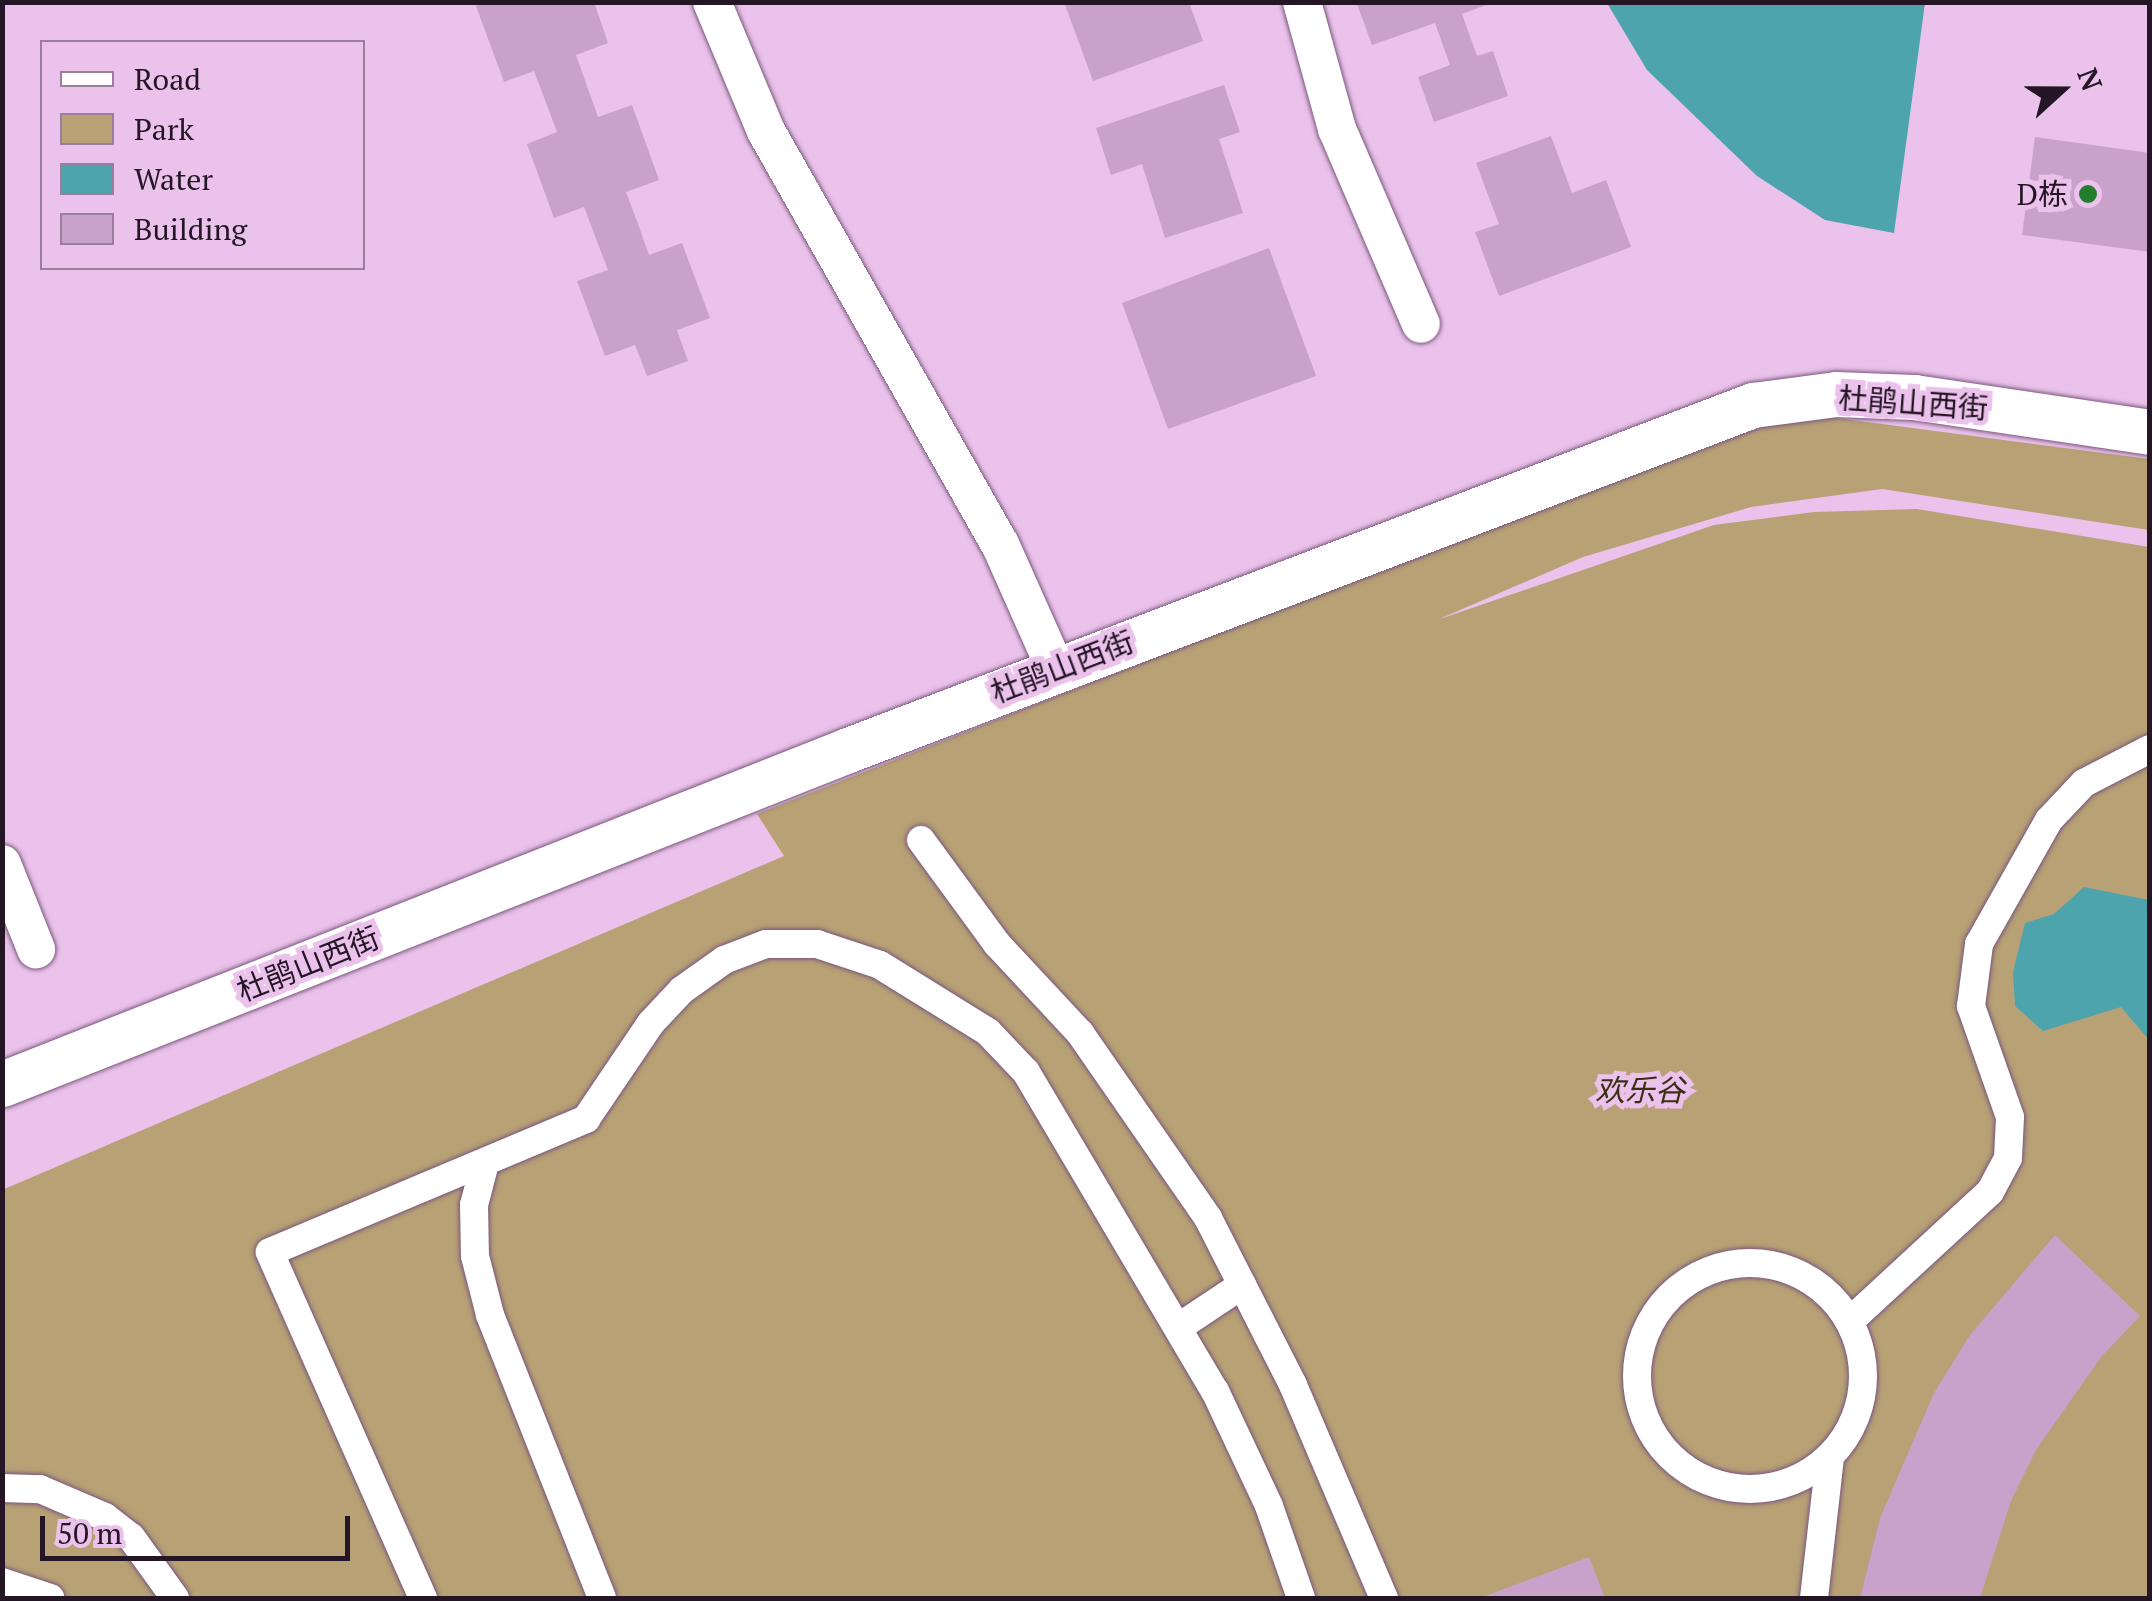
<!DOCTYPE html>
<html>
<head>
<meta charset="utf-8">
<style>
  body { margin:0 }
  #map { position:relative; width:2152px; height:1601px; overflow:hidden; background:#eac2eb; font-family:"PT Serif","Noto Sans SC",serif }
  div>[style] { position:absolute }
  .green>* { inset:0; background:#b7a175 }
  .water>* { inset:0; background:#4ea4ad }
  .building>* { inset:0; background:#c8a2ca }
  .roads { filter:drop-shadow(0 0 2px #7a577c) drop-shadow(0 0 2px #7a577c) }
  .pedestrian>* { height:28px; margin:-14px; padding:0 14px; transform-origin:14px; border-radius:14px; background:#fff }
  .pedestrian>.ring { margin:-14px; padding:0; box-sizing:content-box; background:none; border:28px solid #fff; border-radius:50% }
  .minor>* { height:38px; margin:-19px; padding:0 19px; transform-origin:19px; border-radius:19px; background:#fff }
  .tertiary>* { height:45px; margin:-22.5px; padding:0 22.5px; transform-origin:22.5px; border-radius:22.5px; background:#fff }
  .dots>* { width:28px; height:28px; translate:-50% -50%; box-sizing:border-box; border:5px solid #eac2eb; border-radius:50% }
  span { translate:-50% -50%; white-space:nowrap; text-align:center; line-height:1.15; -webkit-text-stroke:10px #eac2eb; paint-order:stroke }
  .poi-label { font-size:30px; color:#241625 }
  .right { translate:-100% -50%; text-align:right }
  .street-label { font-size:30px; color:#241625 }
  .park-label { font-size:30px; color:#3a2e13; font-style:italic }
  .frame { position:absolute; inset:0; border:5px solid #241625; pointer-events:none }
  .legend { position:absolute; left:40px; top:40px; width:325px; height:230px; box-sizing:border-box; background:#eac2eb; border:2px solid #9b7d9c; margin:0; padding:12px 18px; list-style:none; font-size:30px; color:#241625 }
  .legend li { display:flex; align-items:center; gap:20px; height:50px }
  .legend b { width:50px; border:2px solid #9b7d9c }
  .north { position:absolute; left:2012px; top:40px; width:100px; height:100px; -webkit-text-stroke:8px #eac2eb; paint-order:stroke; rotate:69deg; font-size:28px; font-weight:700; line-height:40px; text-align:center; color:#241625 }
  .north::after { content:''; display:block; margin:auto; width:35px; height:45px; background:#241625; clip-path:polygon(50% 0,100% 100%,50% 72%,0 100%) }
  .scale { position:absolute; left:40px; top:1516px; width:310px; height:45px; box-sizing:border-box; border:5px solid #241625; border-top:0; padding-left:12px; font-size:30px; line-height:35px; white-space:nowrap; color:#241625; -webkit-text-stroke:8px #eac2eb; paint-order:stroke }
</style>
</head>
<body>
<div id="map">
  <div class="green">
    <i style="clip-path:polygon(1783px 411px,2149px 459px,2149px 530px,1882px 489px,1751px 507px,1583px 557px,1437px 620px,1714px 525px,1814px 512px,1917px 509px,2149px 547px,2149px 1598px,3px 1598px,2px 1190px,784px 856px,757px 814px)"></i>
  </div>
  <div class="water">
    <i style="clip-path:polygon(1607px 3px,1925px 3px,1894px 233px,1825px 220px,1757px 176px,1647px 70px)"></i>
    <i style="clip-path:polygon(2084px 887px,2149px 900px,2149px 1040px,2121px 1007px,2043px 1031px,2015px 1006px,2013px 972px,2025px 923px,2054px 914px)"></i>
  </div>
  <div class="building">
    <i style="clip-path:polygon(487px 2px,594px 2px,608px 43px,576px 55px,598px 117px,632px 105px,659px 180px,626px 192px,638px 224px,649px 255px,682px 243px,710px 318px,677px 330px,688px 361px,647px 376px,635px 345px,605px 356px,577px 281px,608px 270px,584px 207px,554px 218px,527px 144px,557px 132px,534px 71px,504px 82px,476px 6px)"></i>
    <i style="clip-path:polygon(1064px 2px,1189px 2px,1203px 41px,1093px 81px)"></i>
    <i style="clip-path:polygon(1494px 2px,1462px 14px,1477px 56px,1493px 51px,1508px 96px,1434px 122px,1418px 77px,1450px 65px,1435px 23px,1372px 45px,1357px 4px)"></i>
    <i style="clip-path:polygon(1224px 85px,1240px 132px,1219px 139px,1243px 213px,1165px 238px,1142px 164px,1111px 175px,1096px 128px)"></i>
    <i style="clip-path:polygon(1551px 136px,1572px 193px,1606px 180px,1631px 247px,1499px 296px,1475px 232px,1499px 224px,1476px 163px)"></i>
    <i style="clip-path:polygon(2035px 137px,2150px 153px,2150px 252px,2022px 235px)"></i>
    <i style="clip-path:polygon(1269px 248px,1316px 376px,1168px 429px,1122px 303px)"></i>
    <i style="clip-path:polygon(2055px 1235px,2140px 1316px,2101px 1357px,2036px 1450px,2011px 1501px,1980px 1598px,1860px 1598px,1880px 1518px,1934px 1393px,1970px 1335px)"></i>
    <i style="clip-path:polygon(1589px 1557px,1605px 1598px,1480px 1598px)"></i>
  </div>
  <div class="roads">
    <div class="pedestrian">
      <i style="left:921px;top:840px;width:129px;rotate:53.8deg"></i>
      <i style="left:997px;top:944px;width:122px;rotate:47deg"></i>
      <i style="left:1080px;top:1033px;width:225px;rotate:55.3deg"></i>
      <i style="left:1208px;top:1218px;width:187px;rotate:63deg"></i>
      <i style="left:1293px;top:1385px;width:232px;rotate:66.9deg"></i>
      <i style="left:485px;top:1163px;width:43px;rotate:104.7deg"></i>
      <i style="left:474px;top:1205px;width:51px;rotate:88.9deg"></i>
      <i style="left:475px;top:1256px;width:61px;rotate:75.7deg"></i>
      <i style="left:490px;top:1315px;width:304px;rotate:68.4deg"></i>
      <i class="ring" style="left:1637px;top:1263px;width:198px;height:198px"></i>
      <i style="left:1850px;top:1321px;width:190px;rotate:-42.7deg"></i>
      <i style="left:1990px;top:1192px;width:38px;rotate:-62deg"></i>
      <i style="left:2008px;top:1158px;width:41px;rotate:-87.2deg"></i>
      <i style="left:2010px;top:1117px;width:118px;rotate:-109.4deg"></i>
      <i style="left:1971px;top:1006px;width:63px;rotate:-82.6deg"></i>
      <i style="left:1979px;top:944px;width:142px;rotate:-60.6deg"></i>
      <i style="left:2049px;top:820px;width:51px;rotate:-46.6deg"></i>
      <i style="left:2084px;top:783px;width:74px;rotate:-27.3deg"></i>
      <i style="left:1179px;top:1327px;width:76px;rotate:-33.7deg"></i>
      <i style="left:2px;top:1488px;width:38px;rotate:2deg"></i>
      <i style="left:40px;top:1489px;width:71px;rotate:23.3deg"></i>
      <i style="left:105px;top:1517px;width:33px;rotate:38deg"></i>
      <i style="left:131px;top:1537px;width:75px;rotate:54.2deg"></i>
      <i style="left:2px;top:1582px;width:51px;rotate:18.4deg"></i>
      <i style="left:423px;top:1598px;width:378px;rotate:-113.9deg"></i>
      <i style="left:270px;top:1252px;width:343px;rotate:-22.8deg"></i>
      <i style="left:586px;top:1119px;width:116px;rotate:-55.9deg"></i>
      <i style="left:651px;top:1023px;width:45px;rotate:-46.8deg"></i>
      <i style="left:682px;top:990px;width:52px;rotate:-35.5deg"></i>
      <i style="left:724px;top:960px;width:45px;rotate:-20.9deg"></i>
      <i style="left:766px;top:944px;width:51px"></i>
      <i style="left:817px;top:944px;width:66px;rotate:18.4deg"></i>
      <i style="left:880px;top:965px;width:127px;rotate:31.8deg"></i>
      <i style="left:988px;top:1032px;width:55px;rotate:46.5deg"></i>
      <i style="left:1026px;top:1072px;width:371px;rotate:59.4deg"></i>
      <i style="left:1215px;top:1391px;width:127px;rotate:64.8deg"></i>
      <i style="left:1269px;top:1506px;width:97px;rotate:70.8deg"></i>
      <i style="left:1814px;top:1598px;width:141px;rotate:-83.5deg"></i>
    </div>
    <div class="minor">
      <i style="left:712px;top:2px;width:140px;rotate:67.3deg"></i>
      <i style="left:766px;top:131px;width:475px;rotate:60.5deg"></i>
      <i style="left:1000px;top:544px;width:138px;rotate:66deg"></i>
      <i style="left:1302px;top:2px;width:132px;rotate:74.6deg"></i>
      <i style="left:1337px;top:129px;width:212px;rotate:66.7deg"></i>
      <i style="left:2px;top:864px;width:92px;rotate:68.2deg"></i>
    </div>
    <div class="tertiary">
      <i style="left:2px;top:1084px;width:910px;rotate:-21.54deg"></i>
      <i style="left:848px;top:750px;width:969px;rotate:-20.87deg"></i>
      <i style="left:1753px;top:405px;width:84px;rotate:-7.5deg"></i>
      <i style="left:1836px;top:394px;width:78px;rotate:2.2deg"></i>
      <i style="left:1914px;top:397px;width:239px;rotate:8.4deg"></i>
    </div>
  </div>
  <div class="dots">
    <i style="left:2088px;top:194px;background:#227d2c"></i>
  </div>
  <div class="poi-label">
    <span class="right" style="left:2068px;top:194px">D栋</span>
  </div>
  <div class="street-label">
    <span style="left:1913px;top:403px;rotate:4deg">杜鹃山西街</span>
    <span style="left:1062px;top:667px;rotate:-21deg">杜鹃山西街</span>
    <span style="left:308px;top:964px;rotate:-22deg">杜鹃山西街</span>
  </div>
  <div class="park-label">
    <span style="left:1640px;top:1090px">欢乐谷</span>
  </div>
  <div class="frame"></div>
  <ul class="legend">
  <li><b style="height:12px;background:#fff"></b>Road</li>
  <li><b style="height:28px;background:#b7a175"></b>Park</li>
  <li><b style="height:28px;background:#4ea4ad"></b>Water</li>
  <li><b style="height:28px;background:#c8a2ca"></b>Building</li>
  </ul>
  <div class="north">N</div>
  <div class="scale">50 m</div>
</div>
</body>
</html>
